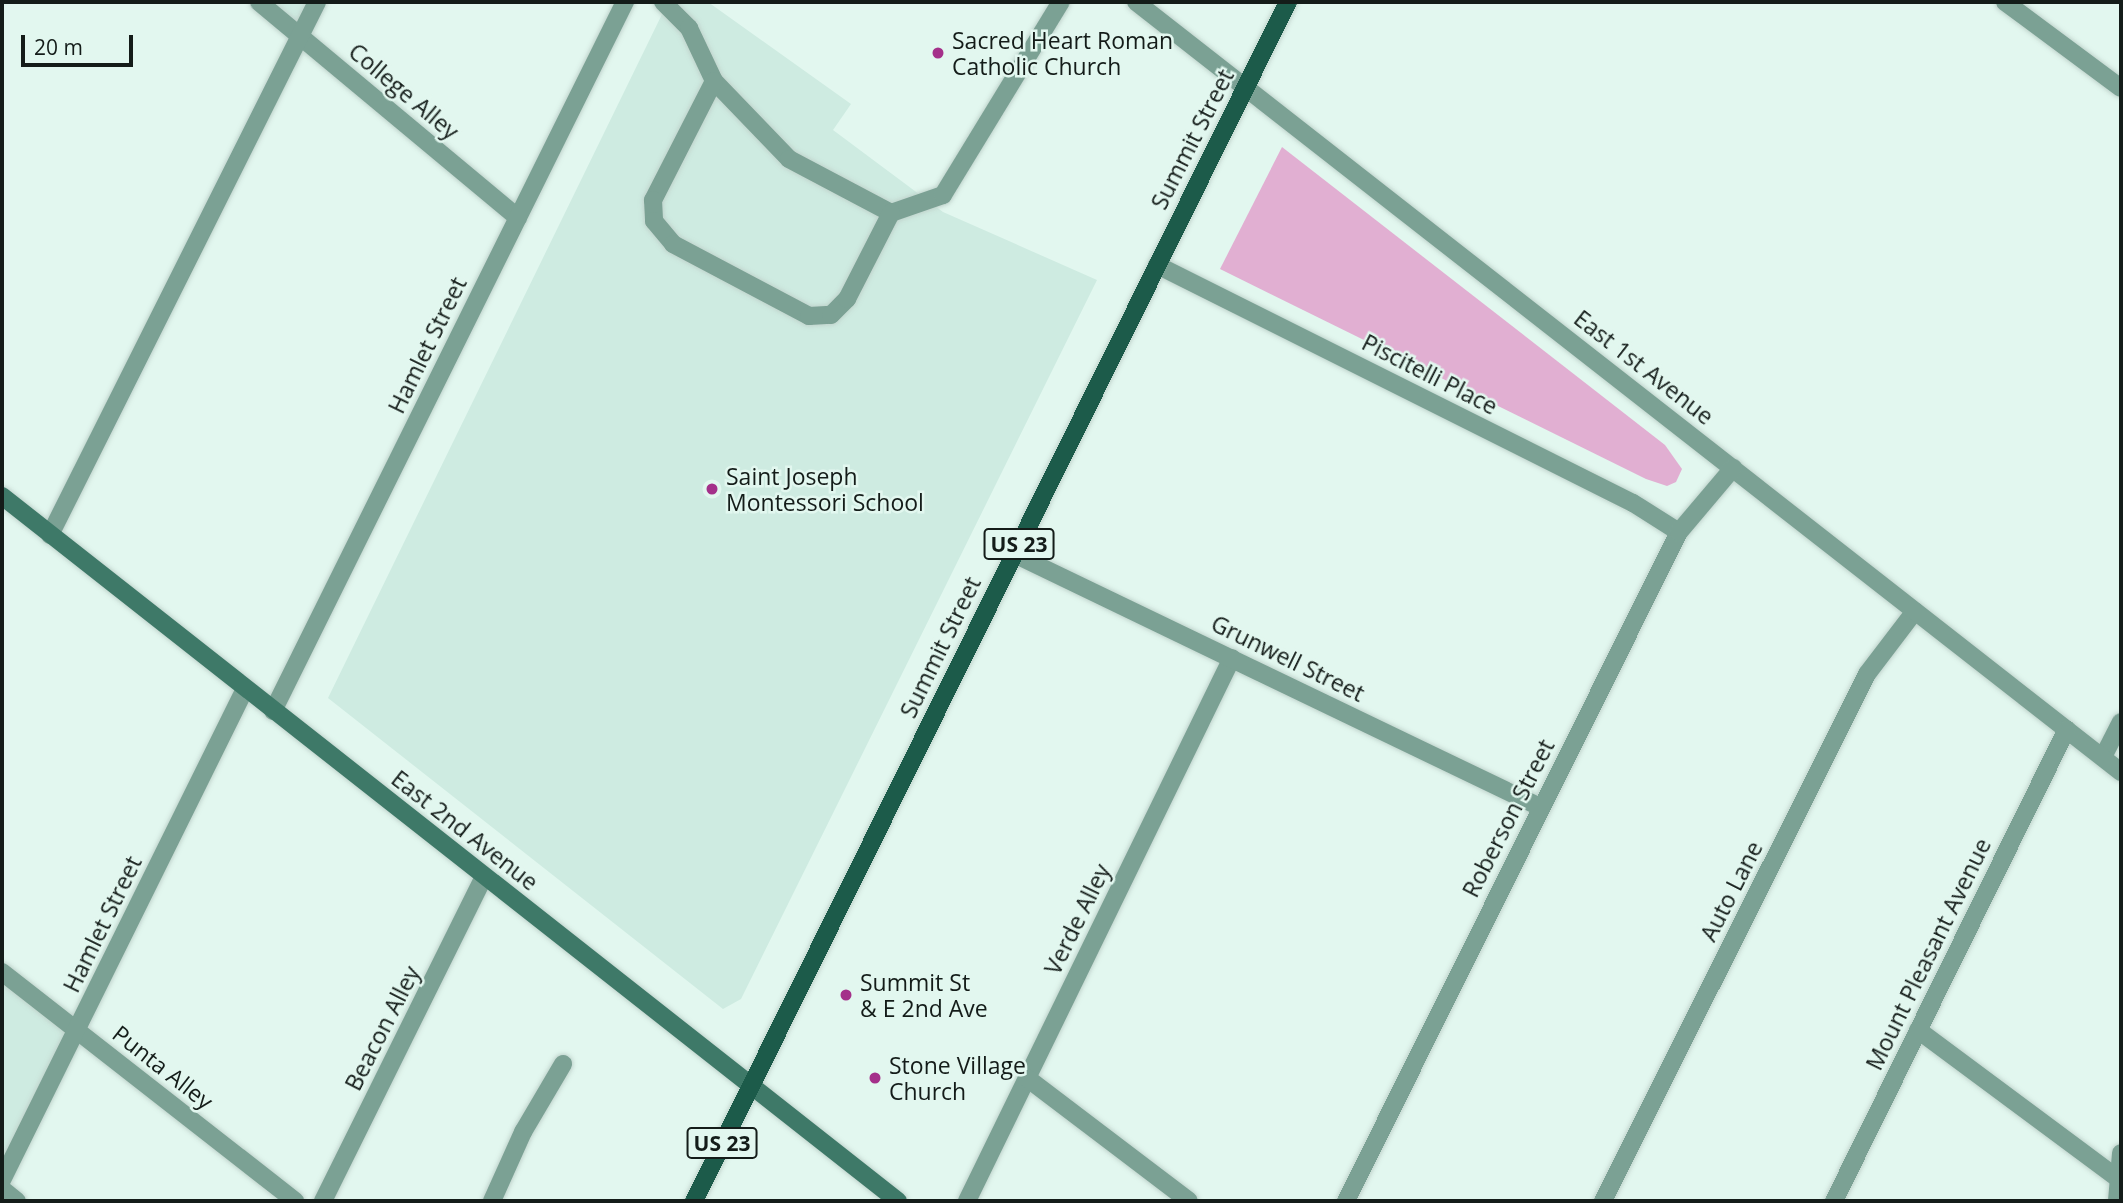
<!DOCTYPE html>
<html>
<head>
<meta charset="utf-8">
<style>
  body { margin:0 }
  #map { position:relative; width:2123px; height:1203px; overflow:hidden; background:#e2f7ef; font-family:"Open Sans",sans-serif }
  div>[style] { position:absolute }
  .built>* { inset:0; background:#ceebe1 }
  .green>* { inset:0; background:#e1afd2 }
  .roads { filter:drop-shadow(0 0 2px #c1d4cd) drop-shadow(0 0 2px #c1d4cd) }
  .lane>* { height:18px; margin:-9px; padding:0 9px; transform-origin:9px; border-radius:9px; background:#7ba194 }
  .street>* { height:18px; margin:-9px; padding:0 9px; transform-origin:9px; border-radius:9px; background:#7ba194 }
  .secondary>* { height:18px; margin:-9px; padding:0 9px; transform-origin:9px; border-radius:9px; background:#3e7968 }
  .primary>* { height:18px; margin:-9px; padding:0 9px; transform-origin:9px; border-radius:9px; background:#1c5b4a }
  .dots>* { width:19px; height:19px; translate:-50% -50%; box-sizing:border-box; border:4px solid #e2f7ef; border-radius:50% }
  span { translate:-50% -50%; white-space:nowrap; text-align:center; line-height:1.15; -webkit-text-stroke:5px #e2f7ef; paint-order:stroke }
  .shield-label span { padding:2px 5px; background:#e2f7ef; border:2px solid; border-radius:5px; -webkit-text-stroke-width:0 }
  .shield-label { font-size:21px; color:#141c19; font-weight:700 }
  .poi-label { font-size:23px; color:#141c19 }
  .left { translate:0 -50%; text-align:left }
  .street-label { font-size:23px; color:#141c19 }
  .frame { position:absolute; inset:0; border:4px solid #141c19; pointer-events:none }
  .scale { position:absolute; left:21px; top:35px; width:112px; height:32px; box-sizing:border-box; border:4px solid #141c19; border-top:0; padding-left:9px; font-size:21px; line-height:24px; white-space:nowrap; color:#141c19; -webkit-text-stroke:5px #e2f7ef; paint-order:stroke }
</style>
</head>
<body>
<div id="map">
  <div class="built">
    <i style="clip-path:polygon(261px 2px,323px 2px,305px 39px)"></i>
    <i style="clip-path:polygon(668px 2px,708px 2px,851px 104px,833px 130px,943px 212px,1097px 280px,741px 999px,723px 1009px,328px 698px)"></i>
    <i style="clip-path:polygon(2px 975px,75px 1033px,2px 1178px)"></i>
  </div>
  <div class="green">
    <i style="clip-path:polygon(1282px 147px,1665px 445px,1682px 469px,1676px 482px,1667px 486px,1646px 479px,1220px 269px)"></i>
  </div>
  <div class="roads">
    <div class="lane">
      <i style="left:259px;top:2px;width:337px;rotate:39.8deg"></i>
      <i style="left:663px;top:2px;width:37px;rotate:45deg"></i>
      <i style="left:689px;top:28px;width:59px;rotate:64.7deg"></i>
      <i style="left:714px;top:81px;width:108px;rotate:46.1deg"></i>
      <i style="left:789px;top:159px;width:115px;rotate:27.9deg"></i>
      <i style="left:891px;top:213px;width:55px;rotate:-19.1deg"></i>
      <i style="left:943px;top:195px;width:226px;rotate:-58.6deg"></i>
      <i style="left:714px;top:81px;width:134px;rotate:117.1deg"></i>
      <i style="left:653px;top:200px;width:21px;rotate:87deg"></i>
      <i style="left:654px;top:221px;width:30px;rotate:50deg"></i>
      <i style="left:673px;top:244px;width:154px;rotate:27.9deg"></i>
      <i style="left:809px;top:316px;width:22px;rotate:-3deg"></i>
      <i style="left:831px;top:315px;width:23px;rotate:-45deg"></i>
      <i style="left:847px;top:299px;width:97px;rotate:-62.9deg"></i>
      <i style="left:50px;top:535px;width:596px;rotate:-63.39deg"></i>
      <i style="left:2103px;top:757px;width:39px;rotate:-63deg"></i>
      <i style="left:1918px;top:1030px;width:248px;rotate:36.6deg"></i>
      <i style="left:2px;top:1189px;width:19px;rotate:39deg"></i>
      <i style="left:323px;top:1201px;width:362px;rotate:-63.6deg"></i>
      <i style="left:492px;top:1201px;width:76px;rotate:-65.8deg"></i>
      <i style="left:523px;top:1132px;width:79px;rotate:-59.5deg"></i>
      <i style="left:967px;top:1201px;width:604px;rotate:-63.99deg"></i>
      <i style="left:1603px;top:1201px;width:589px;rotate:-63.39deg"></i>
      <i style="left:1867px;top:674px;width:79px;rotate:-52.7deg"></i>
      <i style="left:2117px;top:1201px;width:48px;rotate:-85.2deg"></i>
    </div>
    <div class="street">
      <i style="left:1136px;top:2px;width:1250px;rotate:38.02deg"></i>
      <i style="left:2005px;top:2px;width:144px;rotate:36.6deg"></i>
      <i style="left:1157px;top:265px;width:532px;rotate:26.57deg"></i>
      <i style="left:1633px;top:503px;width:54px;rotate:32.2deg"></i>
      <i style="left:1014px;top:554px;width:584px;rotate:25.69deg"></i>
      <i style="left:273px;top:711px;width:792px;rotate:-63.6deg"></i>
      <i style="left:2px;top:972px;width:372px;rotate:38deg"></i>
      <i style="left:1027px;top:1078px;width:203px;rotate:37.2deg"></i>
      <i style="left:2px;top:1180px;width:548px;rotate:-63.67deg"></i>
      <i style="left:1346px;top:1201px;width:747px;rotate:-63.54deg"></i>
      <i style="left:1679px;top:532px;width:84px;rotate:-49.8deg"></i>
      <i style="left:1834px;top:1201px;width:526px;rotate:-63.73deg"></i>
    </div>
    <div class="secondary">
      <i style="left:2px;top:496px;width:1140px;rotate:38.2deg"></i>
    </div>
    <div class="primary">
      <i style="left:694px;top:1201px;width:1338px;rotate:-63.65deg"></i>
    </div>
  </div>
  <div class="dots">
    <i style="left:938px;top:53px;background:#a4308a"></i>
    <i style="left:712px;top:489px;background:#a4308a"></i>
    <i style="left:846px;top:995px;background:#a4308a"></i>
    <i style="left:875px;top:1078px;background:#a4308a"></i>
  </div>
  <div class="shield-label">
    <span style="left:1019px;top:544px">US 23</span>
    <span style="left:722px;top:1143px">US 23</span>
  </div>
  <div class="poi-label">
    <span class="left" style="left:952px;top:53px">Sacred Heart Roman<br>Catholic Church</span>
    <span class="left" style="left:726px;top:489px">Saint Joseph<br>Montessori School</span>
    <span class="left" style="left:860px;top:995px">Summit St<br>&amp; E 2nd Ave</span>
    <span class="left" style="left:889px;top:1078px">Stone Village<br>Church</span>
  </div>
  <div class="street-label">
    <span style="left:404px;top:91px;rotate:40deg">College Alley</span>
    <span style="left:1192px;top:139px;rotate:-63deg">Summit Street</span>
    <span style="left:427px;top:345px;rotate:-64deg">Hamlet Street</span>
    <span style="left:1644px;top:367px;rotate:38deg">East 1st Avenue</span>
    <span style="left:1430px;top:374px;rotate:27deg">Piscitelli Place</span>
    <span style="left:940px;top:647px;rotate:-64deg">Summit Street</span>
    <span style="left:1288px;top:658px;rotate:26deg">Grunwell Street</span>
    <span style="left:1508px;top:818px;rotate:-63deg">Roberson Street</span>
    <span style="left:465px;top:830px;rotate:38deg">East 2nd Avenue</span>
    <span style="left:1731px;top:891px;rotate:-63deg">Auto Lane</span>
    <span style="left:1077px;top:919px;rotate:-64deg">Verde Alley</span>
    <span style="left:102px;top:924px;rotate:-64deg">Hamlet Street</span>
    <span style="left:1928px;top:954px;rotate:-64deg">Mount Pleasant Avenue</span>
    <span style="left:382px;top:1028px;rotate:-63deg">Beacon Alley</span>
    <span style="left:163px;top:1067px;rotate:38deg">Punta Alley</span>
  </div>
  <div class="frame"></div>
  <div class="scale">20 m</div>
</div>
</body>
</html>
